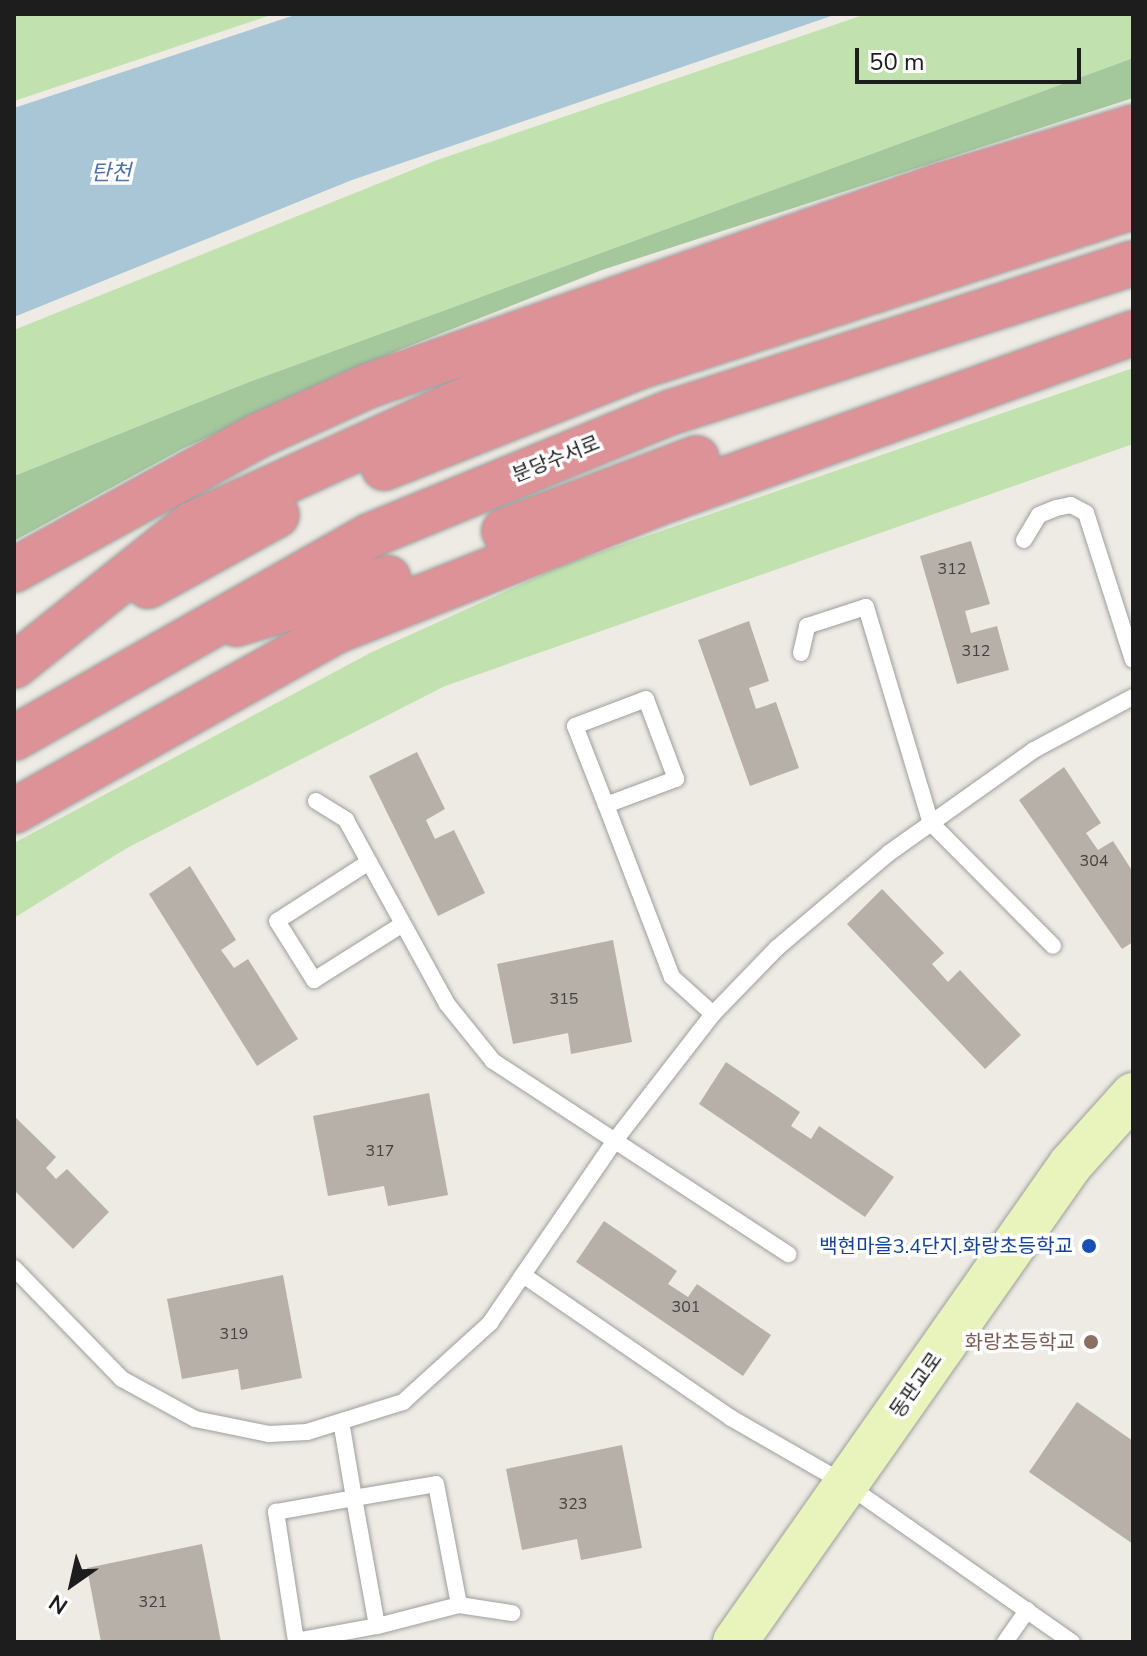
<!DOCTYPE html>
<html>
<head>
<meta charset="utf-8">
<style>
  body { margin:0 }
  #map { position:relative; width:1147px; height:1656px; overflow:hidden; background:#edebe3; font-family:"Nunito Sans","Noto Sans KR",sans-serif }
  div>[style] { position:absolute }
  .grass>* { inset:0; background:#c1e2ae }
  .forest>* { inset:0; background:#a4c89c }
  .water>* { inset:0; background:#a8c6d6 }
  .building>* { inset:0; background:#b6b0a9 }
  .roads { filter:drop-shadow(0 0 2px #9e9e9e) drop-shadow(0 0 2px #9e9e9e) }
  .lane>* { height:16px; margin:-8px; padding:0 8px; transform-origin:8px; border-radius:8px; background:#fff }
  .secondary>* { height:44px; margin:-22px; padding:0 22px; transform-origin:22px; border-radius:22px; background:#e9f3bc }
  .highway>* { height:44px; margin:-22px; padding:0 22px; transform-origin:22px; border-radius:22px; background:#dd9297 }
  .dots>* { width:22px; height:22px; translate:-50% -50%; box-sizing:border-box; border:4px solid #fff; border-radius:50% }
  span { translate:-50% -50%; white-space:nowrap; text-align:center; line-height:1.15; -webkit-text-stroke:7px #fff; paint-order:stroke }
  .number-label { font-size:16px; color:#434240 }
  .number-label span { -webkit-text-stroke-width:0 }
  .street-label { font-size:20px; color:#1d1d1d }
  .transit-label { font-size:20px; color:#164399 }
  .right { translate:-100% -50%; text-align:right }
  .education-label { font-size:20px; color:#785e54 }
  .water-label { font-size:22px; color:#5371a2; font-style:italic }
  .frame { position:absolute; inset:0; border:16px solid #1d1d1d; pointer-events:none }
  .north { position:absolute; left:32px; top:1544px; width:80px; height:80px; -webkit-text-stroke:6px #fff; paint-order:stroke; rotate:214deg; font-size:22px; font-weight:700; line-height:32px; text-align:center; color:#1d1d1d }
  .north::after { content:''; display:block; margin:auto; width:28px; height:36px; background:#1d1d1d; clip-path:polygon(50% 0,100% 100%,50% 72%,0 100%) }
  .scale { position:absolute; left:855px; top:48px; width:226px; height:36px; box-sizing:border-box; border:4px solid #1d1d1d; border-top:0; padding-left:10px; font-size:24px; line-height:28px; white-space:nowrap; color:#1d1d1d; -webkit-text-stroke:6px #fff; paint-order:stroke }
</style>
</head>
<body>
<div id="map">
  <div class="grass">
    <i style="clip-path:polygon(14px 14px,274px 14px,14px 101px)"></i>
    <i style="clip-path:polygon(866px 14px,1133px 14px,1133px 58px,249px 382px,14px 476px,14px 330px,437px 160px)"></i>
    <i style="clip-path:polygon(1133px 368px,1133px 444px,445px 686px,127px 848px,14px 918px,14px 843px,372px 652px,566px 564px)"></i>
  </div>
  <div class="forest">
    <i style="clip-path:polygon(1133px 58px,1133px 98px,602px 270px,399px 350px,182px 449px,14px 541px,14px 476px,249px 382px)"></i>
  </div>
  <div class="water">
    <i style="clip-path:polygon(298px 14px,837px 14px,352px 180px,14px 317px,14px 108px)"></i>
  </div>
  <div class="building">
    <i style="clip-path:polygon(971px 541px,990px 604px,965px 611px,971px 633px,997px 626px,1009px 670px,957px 684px,920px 556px)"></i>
    <i style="clip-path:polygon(749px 621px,769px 681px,749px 688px,756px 709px,776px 702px,799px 768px,750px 786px,698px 640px)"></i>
    <i style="clip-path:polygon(417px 752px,445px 809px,426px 820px,435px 839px,454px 830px,485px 893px,438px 916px,369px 776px)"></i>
    <i style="clip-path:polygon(1064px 767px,1101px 823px,1086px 833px,1098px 850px,1113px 841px,1133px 872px,1133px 942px,1122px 949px,1019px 800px)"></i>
    <i style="clip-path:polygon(190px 866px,236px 940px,221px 950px,234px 968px,248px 959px,298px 1039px,257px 1066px,149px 894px)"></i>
    <i style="clip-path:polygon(882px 889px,944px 953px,932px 964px,948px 982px,960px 970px,1021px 1035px,985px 1069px,847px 924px)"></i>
    <i style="clip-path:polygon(613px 940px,632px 1042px,571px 1054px,568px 1033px,513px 1044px,497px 964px)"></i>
    <i style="clip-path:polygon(726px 1062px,800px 1112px,791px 1126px,811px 1139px,819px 1126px,894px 1177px,865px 1217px,699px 1104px)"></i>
    <i style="clip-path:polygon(429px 1093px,448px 1195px,388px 1206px,384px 1186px,328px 1196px,313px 1116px)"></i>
    <i style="clip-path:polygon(14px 1116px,56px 1157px,46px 1168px,56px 1179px,67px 1169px,109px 1212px,73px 1249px,14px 1190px)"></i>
    <i style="clip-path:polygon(604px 1221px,677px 1271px,668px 1284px,688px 1297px,697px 1284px,771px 1335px,743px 1376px,576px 1262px)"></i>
    <i style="clip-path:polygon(283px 1275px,302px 1378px,241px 1390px,238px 1369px,182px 1379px,167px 1299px)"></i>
    <i style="clip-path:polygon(1077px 1402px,1133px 1441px,1133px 1544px,1029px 1472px)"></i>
    <i style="clip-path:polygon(622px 1445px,642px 1548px,581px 1560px,577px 1539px,522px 1550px,506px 1469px)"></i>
    <i style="clip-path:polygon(202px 1544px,221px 1642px,101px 1642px,87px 1568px)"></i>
  </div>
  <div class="roads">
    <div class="lane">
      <i style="left:1024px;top:540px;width:29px;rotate:-59deg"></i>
      <i style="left:1039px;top:515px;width:18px;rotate:-22deg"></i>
      <i style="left:1056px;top:508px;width:15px;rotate:-11deg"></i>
      <i style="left:1071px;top:505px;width:17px;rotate:28deg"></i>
      <i style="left:1086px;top:513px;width:154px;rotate:72.3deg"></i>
      <i style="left:801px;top:653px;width:28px;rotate:-77deg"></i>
      <i style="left:807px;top:626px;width:62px;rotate:-17.9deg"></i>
      <i style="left:866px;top:607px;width:226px;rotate:73.3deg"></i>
      <i style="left:931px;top:823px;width:173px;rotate:45.2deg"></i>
      <i style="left:316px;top:801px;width:36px;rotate:32deg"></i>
      <i style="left:346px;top:820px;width:210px;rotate:61.2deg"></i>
      <i style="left:447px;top:1004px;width:73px;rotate:51.1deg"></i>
      <i style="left:493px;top:1061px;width:353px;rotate:33.2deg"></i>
      <i style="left:606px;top:805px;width:75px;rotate:-20.4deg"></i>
      <i style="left:676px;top:779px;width:85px;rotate:-110.6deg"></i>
      <i style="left:646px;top:699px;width:76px;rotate:159.2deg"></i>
      <i style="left:575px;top:726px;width:85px;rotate:68.6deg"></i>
      <i style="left:606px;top:805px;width:184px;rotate:69deg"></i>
      <i style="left:672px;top:977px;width:55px;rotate:42.1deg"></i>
      <i style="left:369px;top:862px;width:109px;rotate:147.3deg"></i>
      <i style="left:277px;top:921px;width:70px;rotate:57.9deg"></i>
      <i style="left:314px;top:980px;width:105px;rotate:-32.2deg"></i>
      <i style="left:14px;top:1268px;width:155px;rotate:45.8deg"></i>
      <i style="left:122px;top:1379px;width:83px;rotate:28.7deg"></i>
      <i style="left:195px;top:1419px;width:76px;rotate:11.5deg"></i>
      <i style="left:269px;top:1434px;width:38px;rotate:-3deg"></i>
      <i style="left:307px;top:1432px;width:101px;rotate:-17.4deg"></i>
      <i style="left:403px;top:1402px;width:118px;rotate:-42.2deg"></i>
      <i style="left:490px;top:1323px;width:223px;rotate:-55.6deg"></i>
      <i style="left:616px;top:1139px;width:158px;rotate:-52.2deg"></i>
      <i style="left:713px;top:1014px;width:92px;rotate:-45.9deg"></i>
      <i style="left:777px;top:948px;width:147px;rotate:-40.3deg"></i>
      <i style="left:889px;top:853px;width:178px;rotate:-35.4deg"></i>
      <i style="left:1034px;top:750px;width:112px;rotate:-28.2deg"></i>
      <i style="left:523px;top:1275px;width:252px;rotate:34.5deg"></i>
      <i style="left:731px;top:1418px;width:133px;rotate:29.9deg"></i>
      <i style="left:846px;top:1484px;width:276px;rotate:35deg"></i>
      <i style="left:342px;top:1427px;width:72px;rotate:80.4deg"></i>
      <i style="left:354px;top:1498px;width:130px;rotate:79.8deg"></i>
      <i style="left:377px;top:1626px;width:82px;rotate:169.5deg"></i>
      <i style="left:296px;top:1641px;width:131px;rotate:-98.8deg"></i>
      <i style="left:276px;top:1512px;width:79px;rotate:-10.2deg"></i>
      <i style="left:354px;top:1498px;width:83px;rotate:-9.7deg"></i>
      <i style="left:436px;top:1484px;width:123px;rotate:79.2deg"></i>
      <i style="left:459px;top:1605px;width:85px;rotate:165.6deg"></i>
      <i style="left:459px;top:1605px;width:54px;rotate:8.6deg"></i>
      <i style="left:1005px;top:1642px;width:39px;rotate:-55deg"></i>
    </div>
    <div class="secondary">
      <i style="left:735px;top:1642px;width:584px;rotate:-54.9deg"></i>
      <i style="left:1071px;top:1164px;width:93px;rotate:-48.1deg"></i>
    </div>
    <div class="highway">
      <i style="left:384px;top:468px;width:274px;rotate:-21.6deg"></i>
      <i style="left:639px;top:367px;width:519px;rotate:-17.95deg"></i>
      <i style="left:504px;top:531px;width:206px;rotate:-20.7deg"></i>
      <i style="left:14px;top:570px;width:281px;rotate:-28.8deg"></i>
      <i style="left:260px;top:435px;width:119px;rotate:-24.4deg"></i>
      <i style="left:368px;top:386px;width:602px;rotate:-19.31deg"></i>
      <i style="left:936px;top:187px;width:206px;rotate:-16.9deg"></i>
      <i style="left:148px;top:586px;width:147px;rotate:-28.8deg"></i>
      <i style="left:236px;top:624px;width:159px;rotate:-16.8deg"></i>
      <i style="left:14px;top:666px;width:228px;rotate:-38.6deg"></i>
      <i style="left:192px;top:524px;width:412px;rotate:-24.5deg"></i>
      <i style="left:567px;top:353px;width:597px;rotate:-18.65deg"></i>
      <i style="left:14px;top:738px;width:408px;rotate:-29.6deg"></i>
      <i style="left:369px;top:536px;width:327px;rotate:-22.3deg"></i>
      <i style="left:672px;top:412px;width:484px;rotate:-17.9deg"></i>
      <i style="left:14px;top:811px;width:369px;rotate:-29.2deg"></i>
      <i style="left:336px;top:631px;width:344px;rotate:-21.6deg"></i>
      <i style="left:656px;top:504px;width:507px;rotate:-19.72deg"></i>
    </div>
  </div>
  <div class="dots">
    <i style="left:1089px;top:1246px;background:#1a4fb4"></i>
    <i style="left:1091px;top:1342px;background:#8d6e63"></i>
  </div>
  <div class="number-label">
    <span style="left:952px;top:569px">312</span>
    <span style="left:976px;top:651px">312</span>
    <span style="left:1094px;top:861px">304</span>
    <span style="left:564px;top:999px">315</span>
    <span style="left:380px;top:1151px">317</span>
    <span style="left:686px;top:1307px">301</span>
    <span style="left:234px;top:1334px">319</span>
    <span style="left:573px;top:1504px">323</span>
    <span style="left:153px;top:1602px">321</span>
  </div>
  <div class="street-label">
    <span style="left:556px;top:459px;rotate:-22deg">분당수서로</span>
    <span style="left:916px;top:1385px;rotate:-55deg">동판교로</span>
  </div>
  <div class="transit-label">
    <span class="right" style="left:1073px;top:1246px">백현마을3.4단지.화랑초등학교</span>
  </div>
  <div class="education-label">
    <span class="right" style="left:1075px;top:1342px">화랑초등학교</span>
  </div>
  <div class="water-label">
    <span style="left:111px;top:174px">탄천</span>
  </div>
  <div class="frame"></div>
  <div class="north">N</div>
  <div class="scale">50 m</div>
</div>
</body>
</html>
